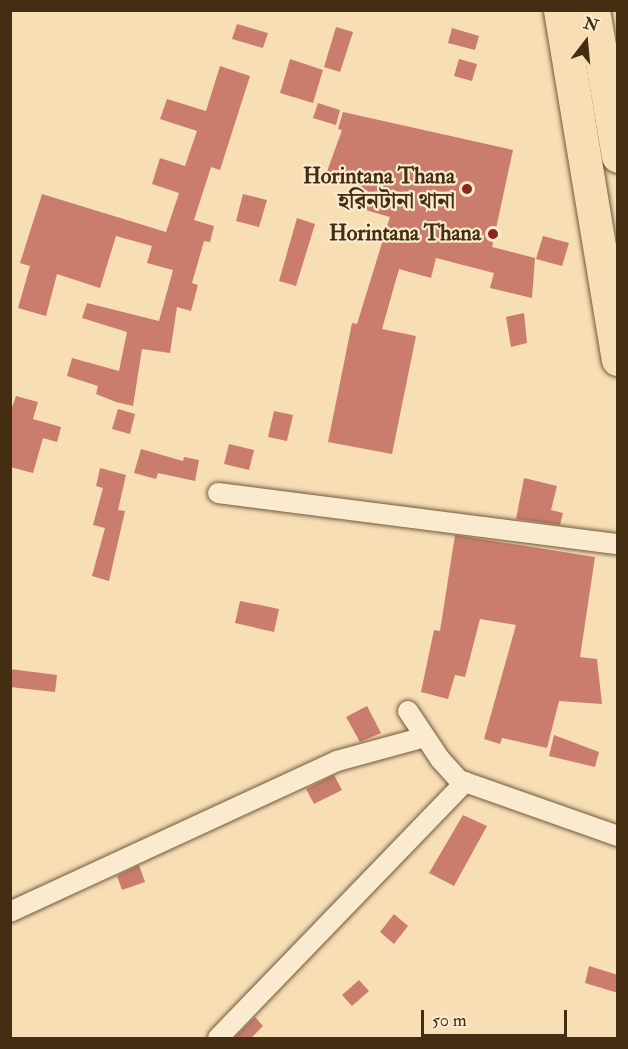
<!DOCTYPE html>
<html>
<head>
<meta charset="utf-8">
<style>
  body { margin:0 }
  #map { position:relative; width:628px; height:1049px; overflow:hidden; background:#f7deb5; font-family:"IM FELL Double Pica","Noto Serif Bengali",serif }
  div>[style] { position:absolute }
  .building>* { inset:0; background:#ca7d6d }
  .roads { filter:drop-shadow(0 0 2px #71593b) drop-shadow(0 0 2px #71593b) }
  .minor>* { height:20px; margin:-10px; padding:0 10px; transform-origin:10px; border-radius:10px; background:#faeacf }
  .trunk>* { height:33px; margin:-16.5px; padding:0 16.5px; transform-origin:16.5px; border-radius:16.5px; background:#f7deb5 }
  .dots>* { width:16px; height:16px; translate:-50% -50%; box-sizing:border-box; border:3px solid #faeacf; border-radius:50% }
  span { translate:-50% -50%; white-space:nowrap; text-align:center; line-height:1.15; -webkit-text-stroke:4.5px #faeacf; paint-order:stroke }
  .poi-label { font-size:22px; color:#442d12; font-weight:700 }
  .right { translate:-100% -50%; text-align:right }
  .frame { position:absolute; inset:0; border:12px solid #442d12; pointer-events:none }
  .north { position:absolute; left:556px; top:12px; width:60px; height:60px; -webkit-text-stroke:4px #faeacf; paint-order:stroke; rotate:16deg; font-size:16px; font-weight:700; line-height:24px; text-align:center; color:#442d12 }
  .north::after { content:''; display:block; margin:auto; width:21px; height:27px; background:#442d12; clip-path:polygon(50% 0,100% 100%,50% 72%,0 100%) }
  .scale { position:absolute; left:421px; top:1010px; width:146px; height:27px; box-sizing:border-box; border:3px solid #442d12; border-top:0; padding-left:8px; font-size:18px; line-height:21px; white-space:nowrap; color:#442d12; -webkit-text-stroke:4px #faeacf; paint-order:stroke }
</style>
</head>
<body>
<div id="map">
  <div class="building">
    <i style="clip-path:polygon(237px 24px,268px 33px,263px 48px,232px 39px)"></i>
    <i style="clip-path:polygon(336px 27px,353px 32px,340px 72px,324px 67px)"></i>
    <i style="clip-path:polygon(452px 28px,479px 36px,475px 50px,448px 43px)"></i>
    <i style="clip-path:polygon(290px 59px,323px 70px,313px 103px,280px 93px)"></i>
    <i style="clip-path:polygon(459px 59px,477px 64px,472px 81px,454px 76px)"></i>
    <i style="clip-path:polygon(220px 66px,250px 76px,220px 170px,211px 167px,194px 220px,214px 226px,210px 242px,204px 241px,192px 283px,198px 285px,191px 311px,177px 307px,170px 353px,142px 349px,133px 406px,116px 402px,96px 394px,98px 386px,67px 376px,72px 358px,119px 371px,127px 332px,82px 318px,87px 303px,159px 321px,173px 270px,147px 263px,152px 246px,116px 236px,100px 288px,57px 274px,46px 316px,18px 308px,30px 266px,20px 263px,42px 194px,166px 232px,179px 193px,152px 184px,160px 158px,185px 166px,197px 131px,160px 119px,167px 99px,206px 111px)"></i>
    <i style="clip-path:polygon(318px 103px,340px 110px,336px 125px,313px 118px)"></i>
    <i style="clip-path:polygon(343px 112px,513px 150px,492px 247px,535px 258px,532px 298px,490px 288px,494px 273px,436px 258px,431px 278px,399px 269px,382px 329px,416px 336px,392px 454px,328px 442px,352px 323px,357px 324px,390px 217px,362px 209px,368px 191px,325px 177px,342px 130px,338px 129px)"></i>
    <i style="clip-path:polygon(243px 194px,267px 200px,259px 227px,236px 221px)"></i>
    <i style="clip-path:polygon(297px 218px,315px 224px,296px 286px,279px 281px)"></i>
    <i style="clip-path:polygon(543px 236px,569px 243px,562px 266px,536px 259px)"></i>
    <i style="clip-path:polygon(524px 313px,527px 343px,511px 347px,506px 317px)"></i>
    <i style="clip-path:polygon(16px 396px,38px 402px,33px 419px,61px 427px,57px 442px,43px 438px,33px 473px,10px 467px,10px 413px)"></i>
    <i style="clip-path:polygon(118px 409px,135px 414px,130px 434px,112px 429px)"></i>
    <i style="clip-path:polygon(274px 411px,293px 415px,287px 441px,268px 437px)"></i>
    <i style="clip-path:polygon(229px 444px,254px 450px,249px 470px,224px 464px)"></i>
    <i style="clip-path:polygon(141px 449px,183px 461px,184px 457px,199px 460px,195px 481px,158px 473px,156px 479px,134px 473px)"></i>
    <i style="clip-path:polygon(100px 468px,126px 475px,118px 510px,125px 511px,109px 581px,92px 576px,105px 528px,93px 525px,103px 488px,96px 486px)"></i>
    <i style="clip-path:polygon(524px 478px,557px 486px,551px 510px,563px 513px,560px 525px,516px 519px)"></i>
    <i style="clip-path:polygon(455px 535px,595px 557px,580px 657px,597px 659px,602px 704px,559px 701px,547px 748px,502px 738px,500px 744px,484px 739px,516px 625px,480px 619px,465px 677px,455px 675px,448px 699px,421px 692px,434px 630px,440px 631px)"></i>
    <i style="clip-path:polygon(240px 601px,279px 609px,274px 632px,235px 623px)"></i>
    <i style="clip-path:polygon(10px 669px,57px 675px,55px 692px,10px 687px)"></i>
    <i style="clip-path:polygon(367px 706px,381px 733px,360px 742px,346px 717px)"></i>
    <i style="clip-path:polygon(554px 735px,599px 752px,595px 767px,549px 756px)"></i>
    <i style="clip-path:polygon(334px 775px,342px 790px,314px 804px,306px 789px)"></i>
    <i style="clip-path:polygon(463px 815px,487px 826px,454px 886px,429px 873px)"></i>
    <i style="clip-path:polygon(139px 865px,145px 882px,122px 890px,117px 876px)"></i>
    <i style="clip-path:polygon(394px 914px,408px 926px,394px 944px,380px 932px)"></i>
    <i style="clip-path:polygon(589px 966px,618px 975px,618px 993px,585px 983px)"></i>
    <i style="clip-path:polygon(359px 980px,369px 991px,352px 1006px,342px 995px)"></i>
    <i style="clip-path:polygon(255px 1017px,263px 1026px,251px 1038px,234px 1038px)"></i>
  </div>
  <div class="roads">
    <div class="minor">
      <i style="left:218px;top:493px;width:403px;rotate:7.3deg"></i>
      <i style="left:408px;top:711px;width:58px;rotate:56.3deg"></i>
      <i style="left:440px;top:759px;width:28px;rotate:48deg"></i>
      <i style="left:459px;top:780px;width:169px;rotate:19.4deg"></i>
      <i style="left:10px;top:912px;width:360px;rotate:-24.8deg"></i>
      <i style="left:337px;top:761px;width:91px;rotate:-15.3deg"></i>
      <i style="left:218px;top:1038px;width:356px;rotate:-46deg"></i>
    </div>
    <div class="trunk">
      <i style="left:560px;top:10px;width:354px;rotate:80.6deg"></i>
      <i style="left:593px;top:10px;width:148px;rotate:80.3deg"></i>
    </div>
  </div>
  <div class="dots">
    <i style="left:467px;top:189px;background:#8f2418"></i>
    <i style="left:493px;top:234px;background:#8f2418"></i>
  </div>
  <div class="poi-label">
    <span class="right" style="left:455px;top:189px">Horintana Thana<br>হরিনটানা থানা</span>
    <span class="right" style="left:481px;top:234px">Horintana Thana</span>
  </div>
  <div class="frame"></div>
  <div class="north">N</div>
  <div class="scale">50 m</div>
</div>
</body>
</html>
